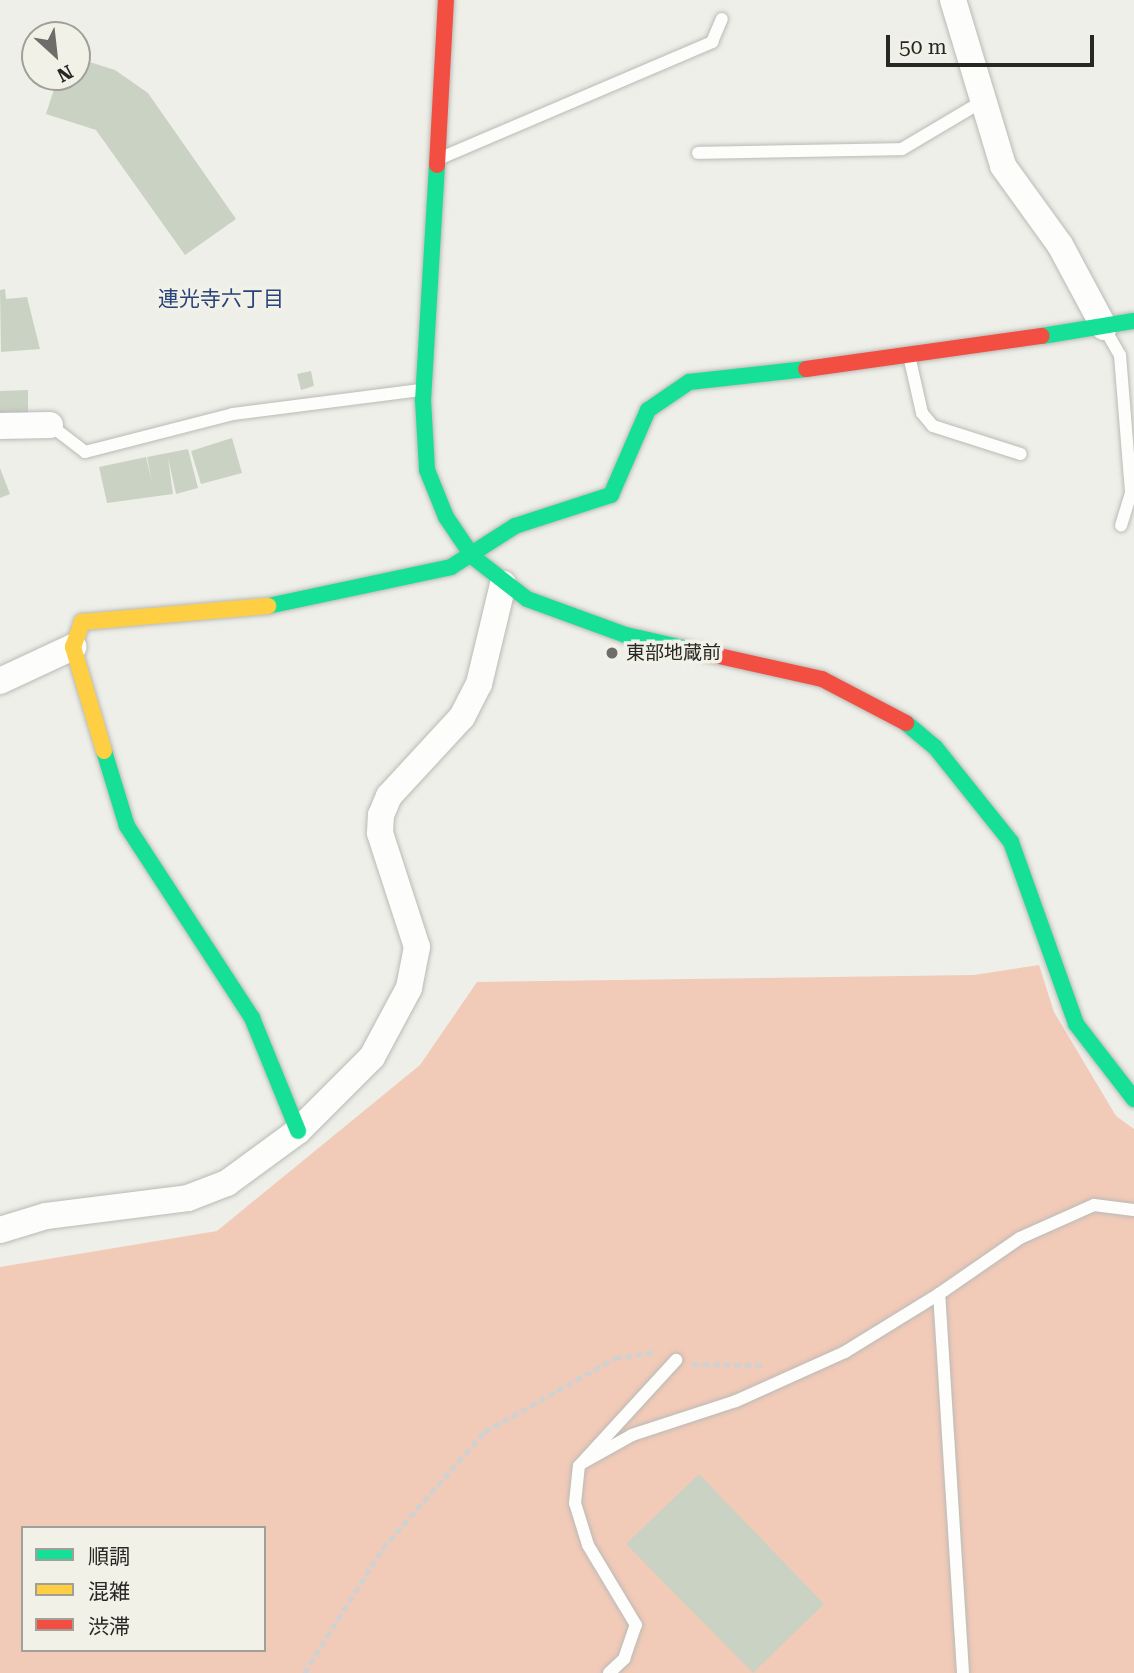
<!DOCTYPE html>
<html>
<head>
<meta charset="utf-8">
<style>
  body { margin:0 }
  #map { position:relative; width:1134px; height:1673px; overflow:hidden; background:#efefe9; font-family:"Roboto Serif","Noto Sans JP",serif }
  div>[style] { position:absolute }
  .green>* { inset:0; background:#f2cab8 }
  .building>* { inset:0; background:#cad2c3 }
  .path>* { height:4.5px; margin-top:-2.25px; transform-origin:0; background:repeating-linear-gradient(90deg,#d1d1d0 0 7px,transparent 0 10.5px) }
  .roads { filter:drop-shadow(0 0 2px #babab6) drop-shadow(0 0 2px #babab6) }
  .lane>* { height:12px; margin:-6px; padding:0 6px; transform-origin:6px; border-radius:6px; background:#fdfdfc }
  .street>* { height:26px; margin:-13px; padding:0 13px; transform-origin:13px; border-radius:13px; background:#fdfdfc }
  .fast>* { height:16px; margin:-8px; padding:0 8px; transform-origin:8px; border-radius:8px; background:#16e098 }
  .slow>* { height:16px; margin:-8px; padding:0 8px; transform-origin:8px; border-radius:8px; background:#ffcf43 }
  .jam>* { height:16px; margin:-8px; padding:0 8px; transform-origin:8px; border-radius:8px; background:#f24e42 }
  .dots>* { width:19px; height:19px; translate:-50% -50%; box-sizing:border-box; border:4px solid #f1f1e7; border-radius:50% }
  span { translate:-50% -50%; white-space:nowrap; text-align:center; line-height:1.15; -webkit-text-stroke:7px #f1f1e7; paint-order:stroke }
  .poi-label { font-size:19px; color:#272724 }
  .left { translate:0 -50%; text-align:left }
  .neighbourhood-label { font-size:21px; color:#28437b }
  .legend { position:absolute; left:21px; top:1526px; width:245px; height:126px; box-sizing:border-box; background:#f1f1e7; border:2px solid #a0a099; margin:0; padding:9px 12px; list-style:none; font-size:21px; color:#272724 }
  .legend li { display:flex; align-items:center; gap:14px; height:35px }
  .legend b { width:35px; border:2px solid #a0a099 }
  .north { position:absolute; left:21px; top:21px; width:70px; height:70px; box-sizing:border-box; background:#f1f1e7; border:2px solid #a0a099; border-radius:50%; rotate:153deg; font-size:19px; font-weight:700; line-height:28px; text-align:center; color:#272724 }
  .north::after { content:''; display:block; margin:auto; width:24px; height:32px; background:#6d6d69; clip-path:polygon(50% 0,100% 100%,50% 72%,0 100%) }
  .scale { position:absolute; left:886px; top:35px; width:208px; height:32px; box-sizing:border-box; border:4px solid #272724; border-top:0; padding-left:9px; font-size:21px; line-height:24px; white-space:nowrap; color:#272724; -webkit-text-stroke:5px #f1f1e7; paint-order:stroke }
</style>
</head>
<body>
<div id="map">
  <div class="green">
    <i style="clip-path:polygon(evenodd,1039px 965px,1054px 1012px,1116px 1116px,1134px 1129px,1134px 1673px,0 1673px,0 1267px,217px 1231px,420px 1065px,477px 982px,974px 975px,1039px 965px,23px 1528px,264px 1528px,264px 1650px,23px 1650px,23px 1528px)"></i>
  </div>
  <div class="building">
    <i style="clip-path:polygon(77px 58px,115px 70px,148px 93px,236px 219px,185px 255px,96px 130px,46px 114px,58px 77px,77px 77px)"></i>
    <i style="clip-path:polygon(5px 289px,6px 299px,27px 297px,40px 349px,1px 352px,0 290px)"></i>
    <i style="clip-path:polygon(311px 371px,314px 386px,301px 390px,297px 374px)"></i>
    <i style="clip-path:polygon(28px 390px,28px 416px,0 416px,0 391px)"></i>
    <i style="clip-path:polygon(232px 438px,242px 473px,201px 484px,191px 451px)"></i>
    <i style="clip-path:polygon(188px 449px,198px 488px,176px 494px,168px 458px,173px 494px,107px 503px,99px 467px,146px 457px,152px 482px,147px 457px)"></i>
    <i style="clip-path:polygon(0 468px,10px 494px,0 498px)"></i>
    <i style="clip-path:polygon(699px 1474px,824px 1604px,753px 1673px,626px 1544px)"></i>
  </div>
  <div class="path">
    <i style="left:692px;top:1364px;width:71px;rotate:0.8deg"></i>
    <i style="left:304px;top:1673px;width:146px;rotate:-57.8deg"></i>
    <i style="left:382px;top:1549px;width:155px;rotate:-48.9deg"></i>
    <i style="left:484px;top:1432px;width:150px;rotate:-29.5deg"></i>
    <i style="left:615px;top:1358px;width:42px;rotate:-8.1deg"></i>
  </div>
  <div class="roads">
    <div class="lane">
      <i style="left:698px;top:153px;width:204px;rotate:-1.1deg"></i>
      <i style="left:902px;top:149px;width:94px;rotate:-30.7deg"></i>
      <i style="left:443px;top:157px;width:293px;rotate:-23.1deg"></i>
      <i style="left:712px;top:42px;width:25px;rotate:-67deg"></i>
      <i style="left:1106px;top:331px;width:28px;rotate:60deg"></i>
      <i style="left:1120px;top:355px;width:138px;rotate:85.4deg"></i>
      <i style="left:1131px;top:493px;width:34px;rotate:107deg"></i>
      <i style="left:910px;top:360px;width:54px;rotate:77.2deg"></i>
      <i style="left:922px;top:413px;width:17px;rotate:50deg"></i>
      <i style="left:933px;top:426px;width:92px;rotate:17.7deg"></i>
      <i style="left:50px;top:425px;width:44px;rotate:37.6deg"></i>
      <i style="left:85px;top:452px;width:153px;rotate:-14.4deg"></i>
      <i style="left:233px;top:414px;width:189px;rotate:-7.3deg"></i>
      <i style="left:582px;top:1463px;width:57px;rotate:-29.2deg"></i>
      <i style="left:632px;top:1435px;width:109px;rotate:-18.1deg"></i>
      <i style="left:736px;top:1401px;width:120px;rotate:-24.2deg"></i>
      <i style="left:845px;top:1352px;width:110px;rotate:-31.7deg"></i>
      <i style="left:609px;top:1673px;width:21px;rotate:-43deg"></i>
      <i style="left:624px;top:1659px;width:36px;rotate:-71deg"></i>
      <i style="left:636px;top:1625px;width:93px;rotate:-121deg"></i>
      <i style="left:588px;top:1545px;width:44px;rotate:-107.2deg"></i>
      <i style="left:575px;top:1503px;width:37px;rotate:-84deg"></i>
      <i style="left:579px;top:1466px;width:144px;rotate:-47.5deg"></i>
      <i style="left:963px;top:1673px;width:380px;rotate:-93.6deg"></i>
      <i style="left:939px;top:1294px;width:98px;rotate:-34.7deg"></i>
      <i style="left:1020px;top:1238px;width:81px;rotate:-24deg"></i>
      <i style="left:1094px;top:1205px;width:40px;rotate:7.1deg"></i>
    </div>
    <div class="street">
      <i style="left:953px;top:0;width:173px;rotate:73.2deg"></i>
      <i style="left:1003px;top:166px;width:97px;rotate:54.2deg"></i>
      <i style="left:1060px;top:245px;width:93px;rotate:61.8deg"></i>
      <i style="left:0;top:426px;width:50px;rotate:-1.1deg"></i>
      <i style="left:0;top:681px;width:81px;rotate:-25deg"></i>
      <i style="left:0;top:1230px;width:48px;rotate:-16.9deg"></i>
      <i style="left:46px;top:1216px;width:143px;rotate:-7.2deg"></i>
      <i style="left:188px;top:1198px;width:42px;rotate:-21deg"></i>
      <i style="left:227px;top:1183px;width:88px;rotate:-36.2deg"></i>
      <i style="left:298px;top:1131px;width:105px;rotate:-45deg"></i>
      <i style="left:372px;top:1057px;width:78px;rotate:-61.8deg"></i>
      <i style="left:409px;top:988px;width:42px;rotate:-79deg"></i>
      <i style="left:417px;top:947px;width:120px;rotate:-108deg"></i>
      <i style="left:380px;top:833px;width:18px;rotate:-87deg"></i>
      <i style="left:381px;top:815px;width:21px;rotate:-67deg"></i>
      <i style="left:389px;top:796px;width:108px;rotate:-47.3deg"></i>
      <i style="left:462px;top:717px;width:37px;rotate:-63deg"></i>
      <i style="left:479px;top:684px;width:103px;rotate:-76.5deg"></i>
    </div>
    <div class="fast">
      <i style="left:437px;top:165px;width:235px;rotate:93.4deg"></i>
      <i style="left:423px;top:400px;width:70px;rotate:86.7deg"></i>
      <i style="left:427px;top:470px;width:51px;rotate:68deg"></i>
      <i style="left:446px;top:517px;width:48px;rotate:56deg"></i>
      <i style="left:473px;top:557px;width:68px;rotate:37.9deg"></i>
      <i style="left:527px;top:599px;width:105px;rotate:20deg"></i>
      <i style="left:626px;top:635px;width:77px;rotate:12.8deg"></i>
      <i style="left:1042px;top:336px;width:93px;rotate:-9.3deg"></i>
      <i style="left:268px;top:606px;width:187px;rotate:-12deg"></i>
      <i style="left:451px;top:567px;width:76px;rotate:-32.6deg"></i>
      <i style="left:515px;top:526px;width:101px;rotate:-17.9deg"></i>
      <i style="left:611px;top:495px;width:93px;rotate:-66.5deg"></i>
      <i style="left:648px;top:410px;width:50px;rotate:-34.3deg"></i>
      <i style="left:689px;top:382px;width:118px;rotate:-6.3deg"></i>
      <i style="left:906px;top:723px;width:38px;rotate:40deg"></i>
      <i style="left:935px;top:747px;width:122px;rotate:51.3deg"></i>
      <i style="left:1011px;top:842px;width:193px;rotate:70.3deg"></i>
      <i style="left:1076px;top:1024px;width:95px;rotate:52.3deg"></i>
      <i style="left:104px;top:751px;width:78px;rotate:73deg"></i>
      <i style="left:127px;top:826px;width:229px;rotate:56.9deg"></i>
      <i style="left:252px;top:1018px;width:122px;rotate:67.8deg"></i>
    </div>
    <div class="slow">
      <i style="left:104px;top:751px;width:109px;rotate:-106.6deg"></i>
      <i style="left:73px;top:647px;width:27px;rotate:-70deg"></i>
      <i style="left:82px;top:622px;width:187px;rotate:-4.9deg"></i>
    </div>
    <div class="jam">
      <i style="left:437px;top:165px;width:165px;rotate:-86.9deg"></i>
      <i style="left:806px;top:369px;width:238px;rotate:-8deg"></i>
      <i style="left:701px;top:652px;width:124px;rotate:12.6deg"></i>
      <i style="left:822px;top:679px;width:95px;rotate:27.6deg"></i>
    </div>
  </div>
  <div class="dots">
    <i style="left:612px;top:653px;background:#6d6d69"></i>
  </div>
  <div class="poi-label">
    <span class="left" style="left:626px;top:653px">東部地蔵前</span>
  </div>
  <div class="neighbourhood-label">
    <span style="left:221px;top:299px">連光寺六丁目</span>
  </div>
  <ul class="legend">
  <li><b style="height:9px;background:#16e098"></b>順調</li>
  <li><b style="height:9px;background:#ffcf43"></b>混雑</li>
  <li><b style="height:9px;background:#f24e42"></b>渋滞</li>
  </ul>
  <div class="north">N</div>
  <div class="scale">50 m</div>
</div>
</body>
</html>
